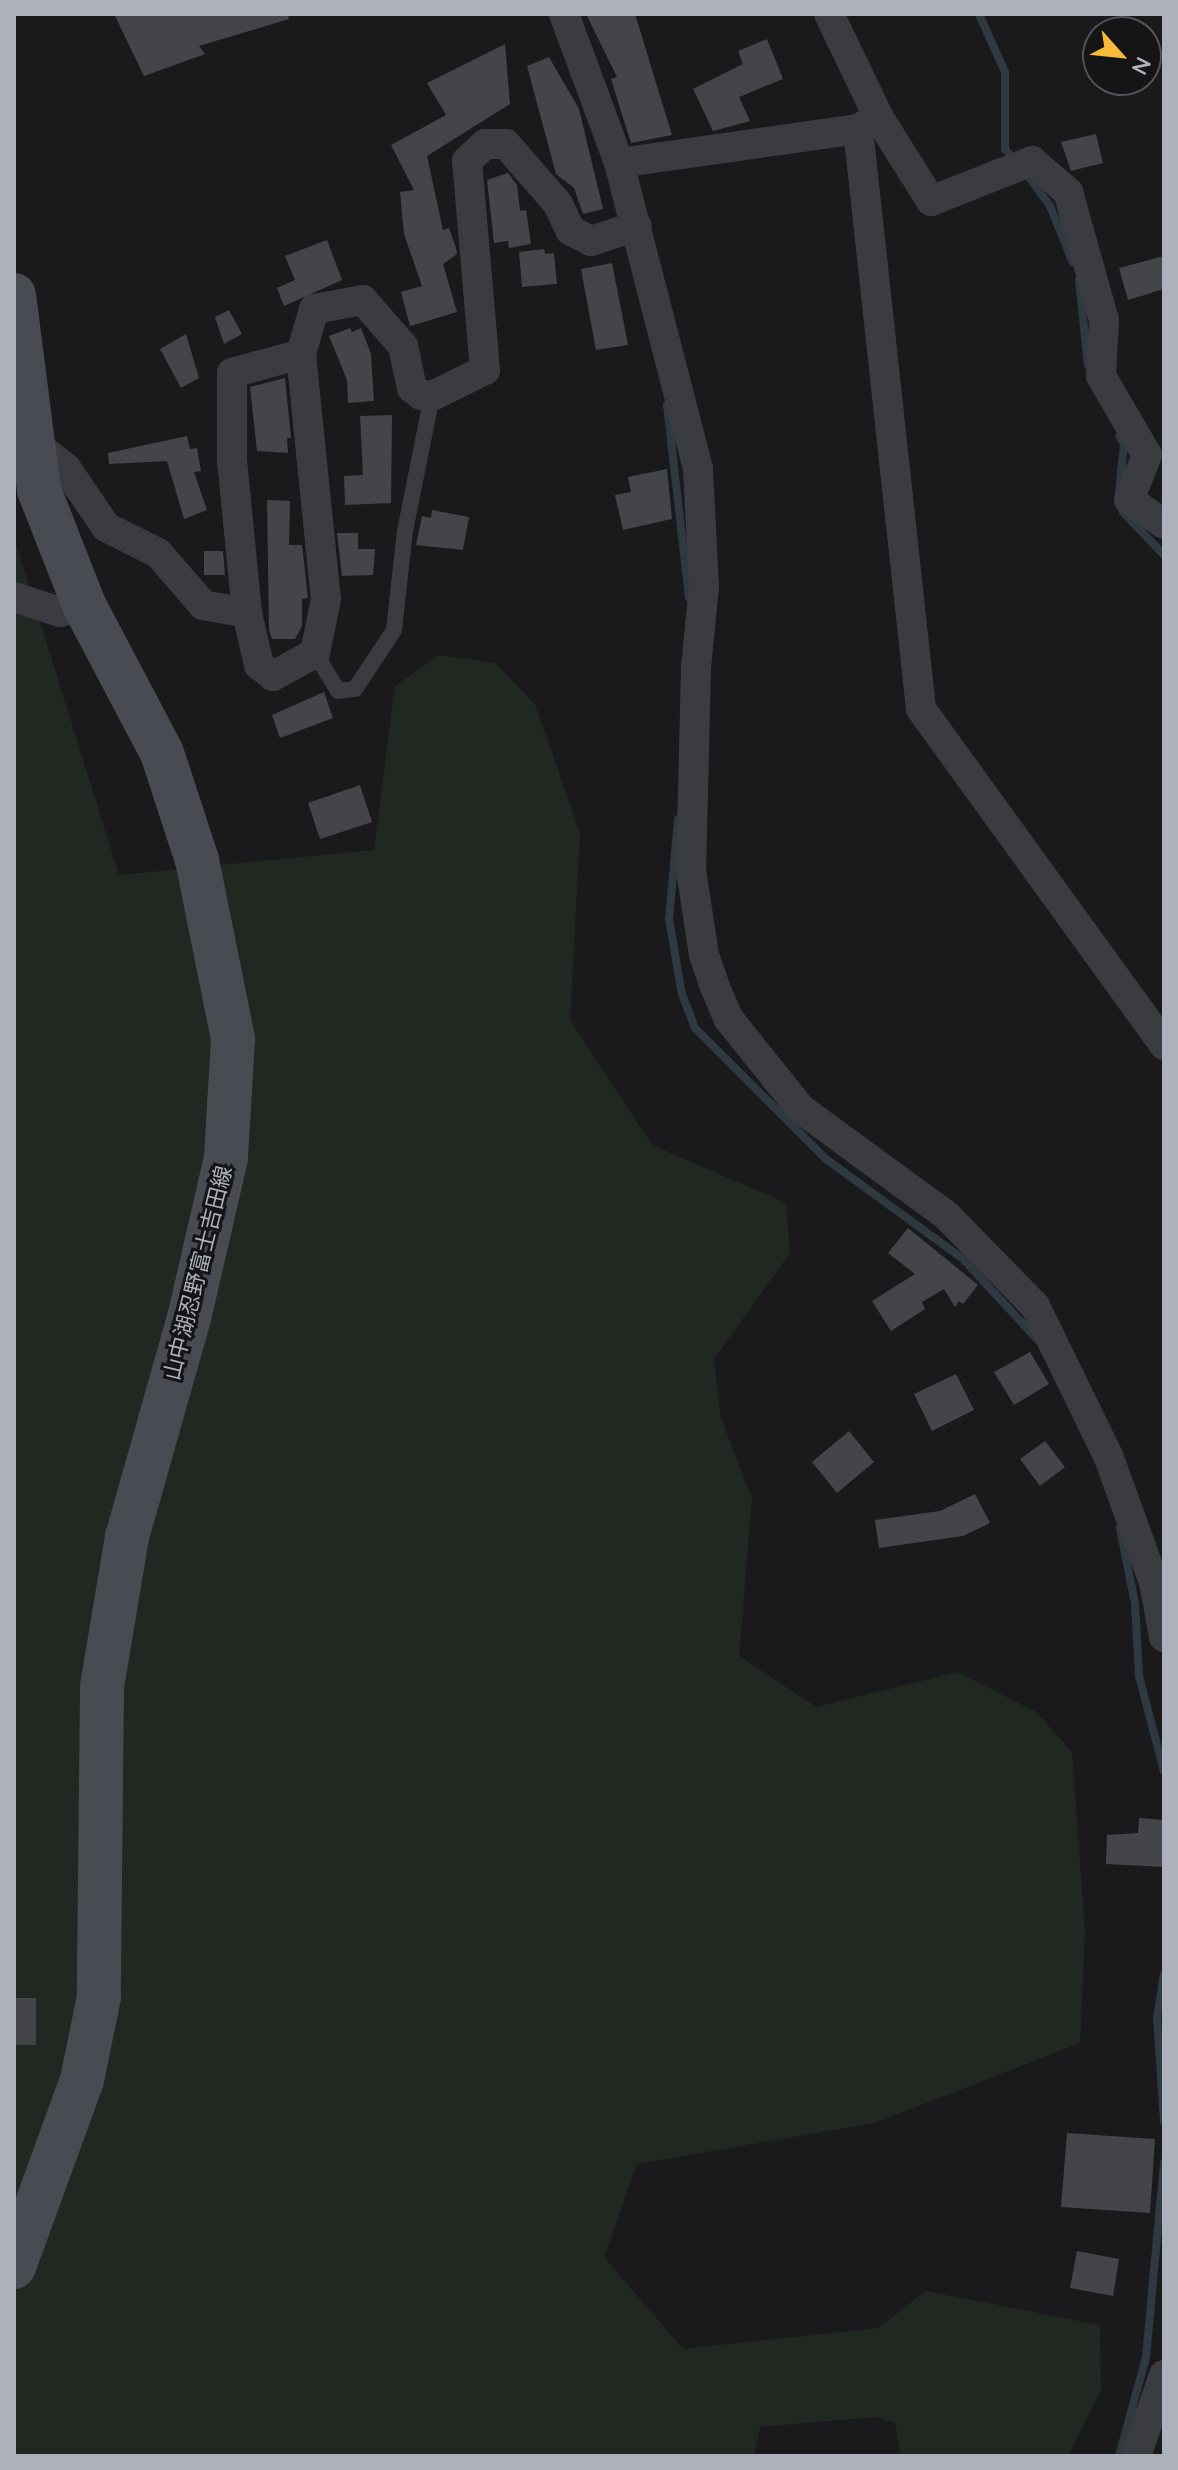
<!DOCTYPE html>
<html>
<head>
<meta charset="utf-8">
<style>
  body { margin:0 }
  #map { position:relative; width:1178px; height:2470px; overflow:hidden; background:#1a1a1d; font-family:Quicksand,"Noto Sans JP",sans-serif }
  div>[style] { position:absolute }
  .green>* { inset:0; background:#202821 }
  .stream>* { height:8px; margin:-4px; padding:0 4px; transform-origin:4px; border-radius:4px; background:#2f3942 }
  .building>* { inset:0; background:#44454a }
  .lane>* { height:16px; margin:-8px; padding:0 8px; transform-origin:8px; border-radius:8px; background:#3b3c42 }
  .street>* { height:30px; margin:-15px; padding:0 15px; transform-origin:15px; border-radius:15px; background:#3b3c42 }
  .secondary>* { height:44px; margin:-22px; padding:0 22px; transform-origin:22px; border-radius:22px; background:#494b52 }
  span { translate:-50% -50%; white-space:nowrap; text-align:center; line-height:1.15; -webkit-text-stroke:6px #151518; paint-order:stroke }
  .street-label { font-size:22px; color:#adb1bc }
  .frame { position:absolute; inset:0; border:16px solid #adb1bc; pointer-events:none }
  .north { position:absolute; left:1082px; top:16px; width:80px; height:80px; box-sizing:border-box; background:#151518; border:2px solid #52535a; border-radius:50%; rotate:117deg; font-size:22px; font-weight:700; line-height:32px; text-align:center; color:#adb1bc }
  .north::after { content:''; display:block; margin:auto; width:28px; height:36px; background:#f7bb38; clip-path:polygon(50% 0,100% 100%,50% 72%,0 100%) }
</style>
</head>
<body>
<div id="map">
  <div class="green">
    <i style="clip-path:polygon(14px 538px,119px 875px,374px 850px,395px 686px,439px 655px,495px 663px,535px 704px,580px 833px,570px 1020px,652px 1145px,786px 1203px,790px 1253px,714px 1359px,721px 1418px,752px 1498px,739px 1656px,816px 1707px,958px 1672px,1036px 1712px,1072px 1752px,1085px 1930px,1080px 2043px,875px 2123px,637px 2164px,604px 2257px,683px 2349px,878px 2328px,926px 2291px,1100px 2325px,1101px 2390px,1068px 2456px,901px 2456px,895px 2423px,877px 2417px,760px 2427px,754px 2456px,14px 2456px)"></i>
  </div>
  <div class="stream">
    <i style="left:979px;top:14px;width:64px;rotate:65.9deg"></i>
    <i style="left:1005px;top:72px;width:77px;rotate:90deg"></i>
    <i style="left:1005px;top:149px;width:15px;rotate:48deg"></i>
    <i style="left:1026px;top:173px;width:41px;rotate:54deg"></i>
    <i style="left:1050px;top:206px;width:61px;rotate:68deg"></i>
    <i style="left:1079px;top:280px;width:86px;rotate:84deg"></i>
    <i style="left:667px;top:405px;width:194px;rotate:83.5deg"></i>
    <i style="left:1119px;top:493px;width:49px;rotate:-84.2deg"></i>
    <i style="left:1124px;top:444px;width:9px;rotate:-122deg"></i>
    <i style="left:1123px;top:512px;width:59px;rotate:46.4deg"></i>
    <i style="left:678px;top:819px;width:100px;rotate:95.1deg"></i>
    <i style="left:669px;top:919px;width:76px;rotate:80.2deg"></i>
    <i style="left:682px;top:994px;width:36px;rotate:69deg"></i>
    <i style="left:695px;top:1028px;width:185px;rotate:45deg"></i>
    <i style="left:826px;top:1159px;width:168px;rotate:36.1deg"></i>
    <i style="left:962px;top:1258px;width:112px;rotate:47.2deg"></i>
    <i style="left:1120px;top:1528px;width:77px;rotate:78.8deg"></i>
    <i style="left:1135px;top:1604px;width:72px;rotate:86.8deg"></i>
    <i style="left:1139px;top:1676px;width:98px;rotate:75.3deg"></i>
    <i style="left:1164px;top:1974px;width:45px;rotate:99deg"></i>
    <i style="left:1157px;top:2018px;width:104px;rotate:86.1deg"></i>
    <i style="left:1119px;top:2456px;width:103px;rotate:-74.7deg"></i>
    <i style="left:1146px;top:2357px;width:195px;rotate:-84.7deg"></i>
  </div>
  <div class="building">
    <i style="clip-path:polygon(114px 14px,288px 14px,289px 19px,199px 46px,205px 54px,144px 76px)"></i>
    <i style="clip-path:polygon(586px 14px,635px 14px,672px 135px,631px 143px,611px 79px,617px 77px)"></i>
    <i style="clip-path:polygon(767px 39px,783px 79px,739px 97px,750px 121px,713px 131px,693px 89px,743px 64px,738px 51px)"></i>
    <i style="clip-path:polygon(505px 44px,510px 104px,427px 156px,443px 230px,449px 228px,456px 248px,457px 254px,443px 264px,457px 312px,410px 326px,401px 292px,422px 286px,404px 234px,400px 192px,414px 190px,391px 145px,446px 115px,427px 83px)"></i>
    <i style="clip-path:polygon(549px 57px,579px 109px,603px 209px,583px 214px,574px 188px,556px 174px,527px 66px)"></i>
    <i style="clip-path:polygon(1096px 134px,1103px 163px,1071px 171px,1061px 142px)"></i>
    <i style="clip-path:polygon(508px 173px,517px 185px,520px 211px,526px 210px,531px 244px,509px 248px,508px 241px,494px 243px,487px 180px)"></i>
    <i style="clip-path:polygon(327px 240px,342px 280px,284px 306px,277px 288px,295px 280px,285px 256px)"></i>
    <i style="clip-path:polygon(544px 249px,545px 254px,554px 253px,557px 284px,522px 287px,519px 252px)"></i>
    <i style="clip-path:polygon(1164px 256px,1164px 289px,1128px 300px,1119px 268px)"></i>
    <i style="clip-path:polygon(612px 263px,628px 345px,596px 350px,581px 269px)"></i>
    <i style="clip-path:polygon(229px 310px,242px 334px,224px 344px,215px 317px)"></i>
    <i style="clip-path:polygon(350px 328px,352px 332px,361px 328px,371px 354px,374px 401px,348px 403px,347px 380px,329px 336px)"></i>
    <i style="clip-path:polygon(186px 334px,199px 378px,181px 388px,160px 349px)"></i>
    <i style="clip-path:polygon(285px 378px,291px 438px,287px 438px,288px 453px,257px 451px,250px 387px)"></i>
    <i style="clip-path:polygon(392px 415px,391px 503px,345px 505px,344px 476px,363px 475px,360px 416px)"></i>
    <i style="clip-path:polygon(187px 436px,190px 449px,197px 448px,201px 471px,194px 472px,207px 510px,184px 519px,167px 461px,109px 464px,108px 453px)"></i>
    <i style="clip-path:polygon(667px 469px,672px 519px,623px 530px,615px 495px,631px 492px,628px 477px)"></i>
    <i style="clip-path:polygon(267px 500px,290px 501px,289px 545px,302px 545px,308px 598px,302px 599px,302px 626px,295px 639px,272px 639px,269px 630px)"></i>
    <i style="clip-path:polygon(432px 510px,469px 517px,463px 550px,416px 545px,422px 516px,431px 518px)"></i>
    <i style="clip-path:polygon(337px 533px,358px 533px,358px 549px,375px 549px,373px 575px,342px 576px)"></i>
    <i style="clip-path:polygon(204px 551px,223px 551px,225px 575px,204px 575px)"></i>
    <i style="clip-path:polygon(324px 692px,333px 718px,280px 738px,272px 715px)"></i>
    <i style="clip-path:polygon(360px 785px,372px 822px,320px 839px,308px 803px)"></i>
    <i style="clip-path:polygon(908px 1228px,978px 1285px,963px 1304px,959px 1301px,955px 1307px,944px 1289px,922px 1302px,925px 1309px,891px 1331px,872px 1301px,915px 1274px,888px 1253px)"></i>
    <i style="clip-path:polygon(1030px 1352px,1049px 1384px,1014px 1405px,994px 1372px)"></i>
    <i style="clip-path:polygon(956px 1374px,974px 1410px,932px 1431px,914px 1394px)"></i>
    <i style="clip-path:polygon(849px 1431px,874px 1462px,837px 1493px,812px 1462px)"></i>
    <i style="clip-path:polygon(1045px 1441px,1065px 1467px,1040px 1486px,1020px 1459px)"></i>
    <i style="clip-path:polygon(975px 1494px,990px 1523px,963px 1536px,879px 1548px,875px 1520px,940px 1511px)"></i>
    <i style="clip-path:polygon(1139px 1818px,1164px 1820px,1164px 1867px,1106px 1864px,1107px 1835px,1138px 1833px)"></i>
    <i style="clip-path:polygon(14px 1998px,36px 1998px,36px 2045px,14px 2045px)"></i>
    <i style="clip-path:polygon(1067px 2133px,1155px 2139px,1150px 2213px,1061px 2207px)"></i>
    <i style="clip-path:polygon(1077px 2251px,1119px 2259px,1113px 2296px,1070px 2288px)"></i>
  </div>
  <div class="lane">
    <i style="left:315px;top:653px;width:44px;rotate:58.8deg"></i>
    <i style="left:338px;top:691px;width:17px;rotate:-7deg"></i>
    <i style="left:355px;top:689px;width:71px;rotate:-56.5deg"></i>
    <i style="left:394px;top:630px;width:100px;rotate:-83.7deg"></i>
    <i style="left:405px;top:531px;width:138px;rotate:-78.7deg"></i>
  </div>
  <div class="street">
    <i style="left:564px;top:14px;width:159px;rotate:69.7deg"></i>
    <i style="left:619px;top:163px;width:316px;rotate:75.5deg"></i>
    <i style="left:698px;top:469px;width:117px;rotate:87.1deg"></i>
    <i style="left:704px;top:586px;width:82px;rotate:95.6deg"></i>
    <i style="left:696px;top:668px;width:202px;rotate:91.4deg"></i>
    <i style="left:691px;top:870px;width:86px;rotate:81.3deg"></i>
    <i style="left:704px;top:955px;width:34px;rotate:71deg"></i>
    <i style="left:715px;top:987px;width:34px;rotate:67deg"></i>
    <i style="left:728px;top:1018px;width:117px;rotate:51.3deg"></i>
    <i style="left:801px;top:1109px;width:181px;rotate:36.2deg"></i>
    <i style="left:947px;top:1216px;width:126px;rotate:45.6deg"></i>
    <i style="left:1035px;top:1306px;width:169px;rotate:64deg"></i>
    <i style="left:1109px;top:1458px;width:132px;rotate:70.1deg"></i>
    <i style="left:1154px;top:1582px;width:56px;rotate:79.7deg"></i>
    <i style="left:829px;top:14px;width:115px;rotate:64.3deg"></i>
    <i style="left:879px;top:118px;width:98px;rotate:57.9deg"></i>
    <i style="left:931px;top:201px;width:109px;rotate:-21.6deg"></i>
    <i style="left:1032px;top:161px;width:48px;rotate:40.7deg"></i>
    <i style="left:1068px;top:192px;width:133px;rotate:74.3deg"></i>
    <i style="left:1104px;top:320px;width:56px;rotate:93.1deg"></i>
    <i style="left:1101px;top:376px;width:91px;rotate:59.8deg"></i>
    <i style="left:1147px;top:455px;width:48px;rotate:111.8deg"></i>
    <i style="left:1129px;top:500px;width:42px;rotate:34.4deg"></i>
    <i style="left:858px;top:129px;width:583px;rotate:83.8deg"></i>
    <i style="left:921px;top:709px;width:415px;rotate:54.1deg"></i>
    <i style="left:619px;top:163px;width:241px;rotate:-8.1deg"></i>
    <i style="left:858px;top:129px;width:17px;rotate:-31deg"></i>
    <i style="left:301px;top:354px;width:246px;rotate:84.2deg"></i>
    <i style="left:326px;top:599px;width:55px;rotate:101.5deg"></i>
    <i style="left:315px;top:653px;width:48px;rotate:151.3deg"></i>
    <i style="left:273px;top:676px;width:18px;rotate:-142deg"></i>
    <i style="left:259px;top:665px;width:53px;rotate:-103deg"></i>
    <i style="left:247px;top:613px;width:153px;rotate:-95.6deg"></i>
    <i style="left:232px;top:461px;width:88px;rotate:-90deg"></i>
    <i style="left:232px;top:373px;width:72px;rotate:-15.4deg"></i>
    <i style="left:301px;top:354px;width:47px;rotate:-73.9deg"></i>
    <i style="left:314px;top:309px;width:50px;rotate:-10.4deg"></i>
    <i style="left:363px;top:300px;width:61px;rotate:49deg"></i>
    <i style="left:403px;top:346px;width:43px;rotate:77.9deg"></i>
    <i style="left:412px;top:388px;width:11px;rotate:38deg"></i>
    <i style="left:421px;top:395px;width:11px;rotate:5deg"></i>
    <i style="left:432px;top:396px;width:59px;rotate:-26.1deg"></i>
    <i style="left:485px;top:370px;width:210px;rotate:-94.9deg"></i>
    <i style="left:467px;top:161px;width:25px;rotate:-43deg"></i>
    <i style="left:485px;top:144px;width:21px"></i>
    <i style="left:506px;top:144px;width:79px;rotate:49.1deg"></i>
    <i style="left:558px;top:204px;width:29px;rotate:65deg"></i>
    <i style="left:570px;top:230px;width:24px;rotate:28deg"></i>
    <i style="left:591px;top:241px;width:48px;rotate:-18.1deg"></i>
    <i style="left:33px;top:442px;width:42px;rotate:38.2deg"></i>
    <i style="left:66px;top:468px;width:71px;rotate:55.9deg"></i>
    <i style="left:106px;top:527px;width:58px;rotate:26.6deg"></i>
    <i style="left:158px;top:553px;width:69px;rotate:49.1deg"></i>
    <i style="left:203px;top:605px;width:45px;rotate:10.3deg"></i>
    <i style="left:14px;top:597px;width:48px;rotate:18.1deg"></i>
    <i style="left:60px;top:612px;width:25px;rotate:-16deg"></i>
    <i style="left:1136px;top:2456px;width:86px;rotate:-70.9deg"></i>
  </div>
  <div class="secondary">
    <i style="left:14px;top:295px;width:197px;rotate:82.7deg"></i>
    <i style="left:39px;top:490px;width:123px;rotate:68.6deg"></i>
    <i style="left:84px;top:605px;width:167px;rotate:62.2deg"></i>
    <i style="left:162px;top:753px;width:113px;rotate:71.9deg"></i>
    <i style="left:197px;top:860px;width:183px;rotate:78.6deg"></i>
    <i style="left:233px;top:1039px;width:119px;rotate:93.4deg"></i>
    <i style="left:226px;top:1158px;width:164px;rotate:103deg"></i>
    <i style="left:189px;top:1318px;width:228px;rotate:105.8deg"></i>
    <i style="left:127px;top:1537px;width:152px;rotate:99.5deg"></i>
    <i style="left:102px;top:1687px;width:310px;rotate:90.6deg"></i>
    <i style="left:99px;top:1997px;width:85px;rotate:101.6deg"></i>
    <i style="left:82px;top:2080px;width:199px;rotate:110deg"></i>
  </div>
  <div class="street-label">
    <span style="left:198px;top:1273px;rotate:-76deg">山中湖忍野富士吉田線</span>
  </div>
  <div class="frame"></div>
  <div class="north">N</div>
</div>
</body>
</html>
